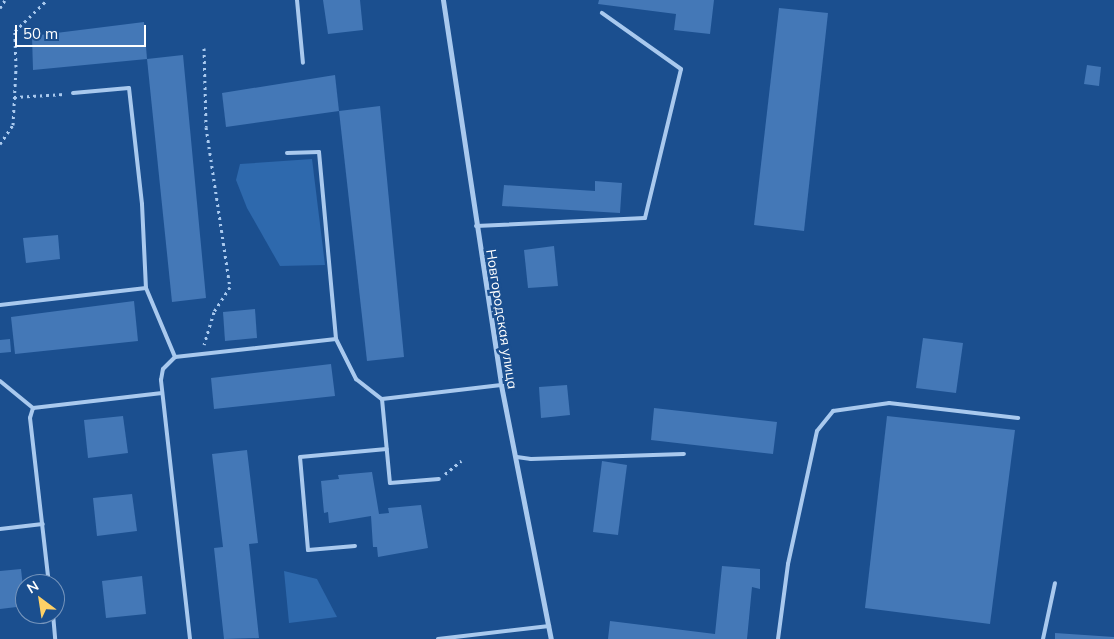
<!DOCTYPE html>
<html>
<head>
<meta charset="utf-8">
<style>
  body { margin:0 }
  #map { position:relative; width:1114px; height:639px; overflow:hidden; background:#1b4f8f; font-family:Mulish,sans-serif }
  div>[style] { position:absolute }
  .green>* { inset:0; background:#2e69ad }
  .building>* { inset:0; background:#4478b7 }
  .path>* { height:3px; margin-top:-1.5px; transform-origin:0; background:repeating-linear-gradient(90deg,#a9c9ee 0 2.5px,transparent 0 6.5px) }
  .service>* { height:4px; margin:-2px; padding:0 2px; transform-origin:2px; border-radius:2px; background:#a9c9ee }
  .minor>* { height:5px; margin:-2.5px; padding:0 2.5px; transform-origin:2.5px; border-radius:2.5px; background:#a9c9ee }
  span { translate:-50% -50%; white-space:nowrap; text-align:center; line-height:1.15; -webkit-text-stroke:5px #1b4f8f; paint-order:stroke }
  .street-label { font-size:14px; color:#fff }
  .north { position:absolute; left:15px; top:574px; width:50px; height:50px; box-sizing:border-box; background:#1b4f8f; border:1px solid #7695bc; border-radius:50%; rotate:329deg; font-size:14px; font-weight:700; line-height:20px; text-align:center; color:#fff }
  .north::after { content:''; display:block; margin:auto; width:18px; height:22px; background:#ffd166; clip-path:polygon(50% 0,100% 100%,50% 72%,0 100%) }
  .scale { position:absolute; left:15px; top:25px; width:131px; height:22px; box-sizing:border-box; border:2px solid #fff; border-top:0; padding-left:6px; font-size:15px; line-height:18px; white-space:nowrap; color:#fff; -webkit-text-stroke:4px #1b4f8f; paint-order:stroke }
</style>
</head>
<body>
<div id="map">
  <div class="green">
    <i style="clip-path:polygon(312px 159px,325px 265px,280px 266px,247px 208px,236px 180px,240px 164px)"></i>
    <i style="clip-path:polygon(284px 571px,317px 579px,337px 617px,289px 623px)"></i>
  </div>
  <div class="building">
    <i style="clip-path:polygon(323px 0,360px 0,363px 30px,328px 34px)"></i>
    <i style="clip-path:polygon(599px 0,714px 0,710px 34px,674px 30px,676px 14px,598px 4px)"></i>
    <i style="clip-path:polygon(779px 8px,828px 13px,804px 231px,754px 225px)"></i>
    <i style="clip-path:polygon(144px 22px,147px 59px,33px 70px,32px 36px)"></i>
    <i style="clip-path:polygon(183px 55px,206px 298px,172px 302px,147px 59px)"></i>
    <i style="clip-path:polygon(1087px 65px,1101px 67px,1099px 86px,1084px 84px)"></i>
    <i style="clip-path:polygon(335px 75px,339px 111px,226px 127px,222px 93px)"></i>
    <i style="clip-path:polygon(380px 106px,404px 357px,367px 361px,339px 111px)"></i>
    <i style="clip-path:polygon(595px 181px,622px 183px,620px 213px,502px 206px,504px 185px,595px 191px)"></i>
    <i style="clip-path:polygon(58px 235px,60px 259px,26px 263px,23px 238px)"></i>
    <i style="clip-path:polygon(554px 246px,558px 286px,528px 288px,524px 250px)"></i>
    <i style="clip-path:polygon(134px 301px,138px 341px,15px 354px,11px 317px)"></i>
    <i style="clip-path:polygon(255px 309px,257px 338px,225px 341px,223px 312px)"></i>
    <i style="clip-path:polygon(923px 338px,963px 343px,956px 393px,916px 388px)"></i>
    <i style="clip-path:polygon(10px 339px,11px 352px,0 353px,0 340px)"></i>
    <i style="clip-path:polygon(331px 364px,335px 396px,214px 409px,211px 378px)"></i>
    <i style="clip-path:polygon(567px 385px,570px 415px,541px 418px,539px 387px)"></i>
    <i style="clip-path:polygon(654px 408px,777px 422px,773px 454px,651px 440px)"></i>
    <i style="clip-path:polygon(123px 416px,128px 453px,88px 458px,84px 420px)"></i>
    <i style="clip-path:polygon(887px 416px,1015px 430px,990px 624px,865px 608px)"></i>
    <i style="clip-path:polygon(247px 450px,258px 543px,249px 544px,259px 638px,224px 639px,214px 548px,223px 547px,212px 454px)"></i>
    <i style="clip-path:polygon(602px 461px,627px 465px,618px 535px,593px 532px)"></i>
    <i style="clip-path:polygon(372px 472px,379px 514px,389px 513px,388px 508px,421px 505px,428px 548px,378px 557px,377px 547px,373px 547px,371px 516px,329px 523px,328px 512px,324px 513px,321px 481px,339px 479px,338px 475px)"></i>
    <i style="clip-path:polygon(132px 494px,137px 531px,97px 536px,93px 498px)"></i>
    <i style="clip-path:polygon(722px 566px,760px 569px,760px 589px,752px 587px,747px 639px,608px 639px,610px 621px,715px 634px)"></i>
    <i style="clip-path:polygon(21px 569px,25px 606px,0 609px,0 571px)"></i>
    <i style="clip-path:polygon(142px 576px,146px 614px,106px 618px,102px 581px)"></i>
    <i style="clip-path:polygon(1055px 633px,1114px 637px,1114px 639px,1055px 639px)"></i>
  </div>
  <div class="path">
    <i style="left:0;top:8px;width:9px;rotate:-58deg"></i>
    <i style="left:204px;top:48px;width:79px;rotate:88.5deg"></i>
    <i style="left:206px;top:127px;width:162px;rotate:81.5deg"></i>
    <i style="left:230px;top:287px;width:30px;rotate:123deg"></i>
    <i style="left:214px;top:312px;width:34px;rotate:107deg"></i>
    <i style="left:14px;top:97px;width:51px;rotate:-3.4deg"></i>
    <i style="left:0;top:144px;width:23px;rotate:-56deg"></i>
    <i style="left:13px;top:125px;width:58px;rotate:-87deg"></i>
    <i style="left:16px;top:67px;width:36px;rotate:-92deg"></i>
    <i style="left:15px;top:31px;width:45px;rotate:-44.1deg"></i>
    <i style="left:445px;top:474px;width:21px;rotate:-39deg"></i>
  </div>
  <div class="service">
    <i style="left:297px;top:0;width:63px;rotate:84.6deg"></i>
    <i style="left:73px;top:93px;width:56px;rotate:-5.1deg"></i>
    <i style="left:129px;top:88px;width:117px;rotate:83.6deg"></i>
    <i style="left:142px;top:204px;width:84px;rotate:87.3deg"></i>
    <i style="left:287px;top:153px;width:32px;rotate:-2deg"></i>
    <i style="left:319px;top:152px;width:188px;rotate:84.8deg"></i>
    <i style="left:336px;top:339px;width:45px;rotate:63.4deg"></i>
    <i style="left:356px;top:379px;width:33px;rotate:38deg"></i>
    <i style="left:382px;top:399px;width:120px;rotate:-6.7deg"></i>
    <i style="left:476px;top:226px;width:169px;rotate:-2.7deg"></i>
    <i style="left:645px;top:218px;width:153px;rotate:-76.4deg"></i>
    <i style="left:681px;top:69px;width:97px;rotate:-144.7deg"></i>
    <i style="left:0;top:305px;width:147px;rotate:-6.6deg"></i>
    <i style="left:146px;top:288px;width:75px;rotate:67.2deg"></i>
    <i style="left:0;top:381px;width:43px;rotate:39.3deg"></i>
    <i style="left:33px;top:408px;width:130px;rotate:-6.6deg"></i>
    <i style="left:382px;top:399px;width:84px;rotate:84.6deg"></i>
    <i style="left:390px;top:483px;width:49px;rotate:-4.7deg"></i>
    <i style="left:33px;top:408px;width:10px;rotate:107deg"></i>
    <i style="left:30px;top:418px;width:167px;rotate:83.5deg"></i>
    <i style="left:517px;top:457px;width:14px;rotate:8deg"></i>
    <i style="left:531px;top:459px;width:153px;rotate:-1.9deg"></i>
    <i style="left:0;top:529px;width:43px;rotate:-6.6deg"></i>
    <i style="left:355px;top:546px;width:47px;rotate:175.1deg"></i>
    <i style="left:308px;top:550px;width:93px;rotate:-94.9deg"></i>
    <i style="left:300px;top:457px;width:87px;rotate:-5.3deg"></i>
    <i style="left:53px;top:614px;width:25px;rotate:85deg"></i>
    <i style="left:190px;top:639px;width:261px;rotate:-96.4deg"></i>
    <i style="left:161px;top:380px;width:11px;rotate:-80deg"></i>
    <i style="left:163px;top:369px;width:17px;rotate:-45deg"></i>
    <i style="left:175px;top:357px;width:162px;rotate:-6.4deg"></i>
    <i style="left:438px;top:639px;width:112px;rotate:-6.7deg"></i>
    <i style="left:778px;top:639px;width:76px;rotate:-82.4deg"></i>
    <i style="left:788px;top:564px;width:136px;rotate:-77.7deg"></i>
    <i style="left:817px;top:431px;width:26px;rotate:-51deg"></i>
    <i style="left:833px;top:411px;width:57px;rotate:-8.1deg"></i>
    <i style="left:889px;top:403px;width:130px;rotate:6.6deg"></i>
    <i style="left:1043px;top:639px;width:57px;rotate:-77.9deg"></i>
  </div>
  <div class="minor">
    <i style="left:443px;top:0;width:389px;rotate:81.4deg"></i>
    <i style="left:501px;top:385px;width:259px;rotate:78.9deg"></i>
  </div>
  <div class="street-label">
    <span style="left:502px;top:319px;rotate:81deg">Новгородская улица</span>
  </div>
  <div class="north">N</div>
  <div class="scale">50 m</div>
</div>
</body>
</html>
